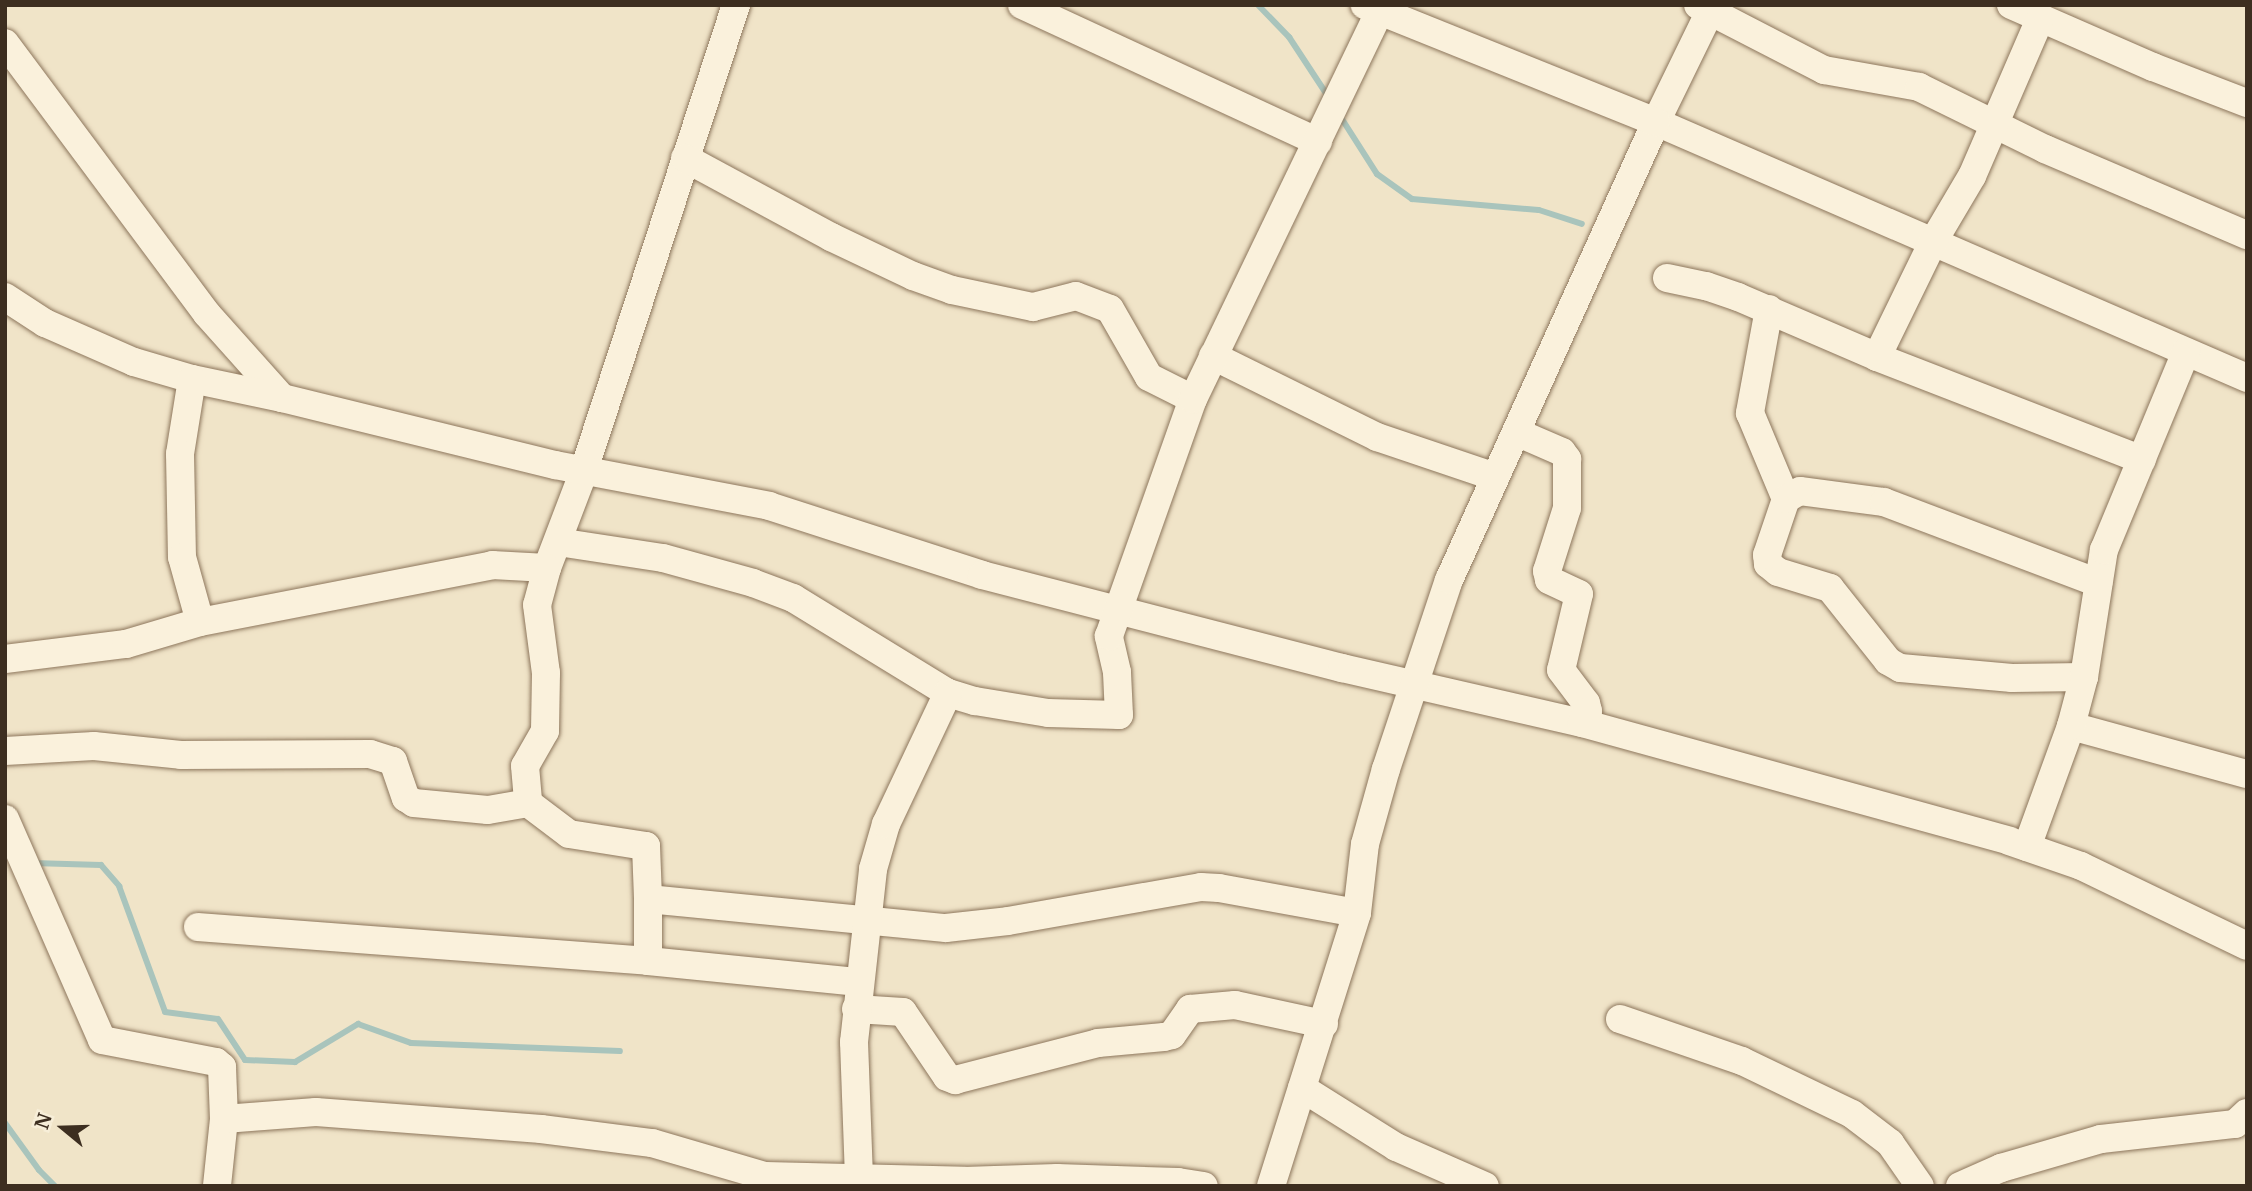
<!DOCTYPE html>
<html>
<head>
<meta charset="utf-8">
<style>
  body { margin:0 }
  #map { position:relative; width:2252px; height:1191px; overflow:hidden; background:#f0e4c8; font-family:Merriweather,serif }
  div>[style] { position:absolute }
  .stream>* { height:6px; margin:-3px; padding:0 3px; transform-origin:3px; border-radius:3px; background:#a9c4bc }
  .roads { filter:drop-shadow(0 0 2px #8d765c) drop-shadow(0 0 2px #8d765c) }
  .minor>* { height:28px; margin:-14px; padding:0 14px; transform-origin:14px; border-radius:14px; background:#faf1dc }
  span { translate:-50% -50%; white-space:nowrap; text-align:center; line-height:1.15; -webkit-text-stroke:7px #f7eed8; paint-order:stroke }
  .frame { position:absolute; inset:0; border:7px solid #3d2e20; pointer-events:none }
  .north { position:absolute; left:28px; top:1093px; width:70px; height:70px; -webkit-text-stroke:5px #f7eed8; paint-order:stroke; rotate:289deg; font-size:19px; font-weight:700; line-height:28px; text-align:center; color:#3d2e20 }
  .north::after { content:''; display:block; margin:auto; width:24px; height:32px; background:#3d2e20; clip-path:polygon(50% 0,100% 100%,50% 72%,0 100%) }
</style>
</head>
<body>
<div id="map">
  <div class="stream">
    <i style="left:1258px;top:5px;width:45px;rotate:45.9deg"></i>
    <i style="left:1289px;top:37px;width:73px;rotate:56.7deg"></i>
    <i style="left:1340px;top:116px;width:69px;rotate:57.5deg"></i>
    <i style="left:1377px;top:174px;width:43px;rotate:35.5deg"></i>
    <i style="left:1412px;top:199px;width:127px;rotate:5deg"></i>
    <i style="left:1539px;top:210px;width:45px;rotate:18deg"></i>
    <i style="left:32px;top:863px;width:69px;rotate:1.7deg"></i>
    <i style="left:101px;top:865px;width:28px;rotate:49deg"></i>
    <i style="left:119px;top:886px;width:134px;rotate:69.9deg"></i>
    <i style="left:165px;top:1012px;width:53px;rotate:7.5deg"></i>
    <i style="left:218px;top:1019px;width:49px;rotate:56.6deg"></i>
    <i style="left:245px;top:1060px;width:50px;rotate:2.3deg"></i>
    <i style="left:295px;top:1062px;width:74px;rotate:-31.1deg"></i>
    <i style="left:358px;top:1024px;width:56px;rotate:19.7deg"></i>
    <i style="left:411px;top:1043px;width:209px;rotate:2.2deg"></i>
    <i style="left:5px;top:1123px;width:58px;rotate:54.1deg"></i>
    <i style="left:39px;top:1170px;width:23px;rotate:45deg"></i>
  </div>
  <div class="roads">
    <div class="minor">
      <i style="left:736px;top:5px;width:490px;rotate:108.1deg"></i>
      <i style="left:584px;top:471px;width:104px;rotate:110.9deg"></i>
      <i style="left:547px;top:568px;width:38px;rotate:105deg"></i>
      <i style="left:537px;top:605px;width:69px;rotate:82.5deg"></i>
      <i style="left:546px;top:673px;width:58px;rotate:91deg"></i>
      <i style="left:545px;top:731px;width:40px;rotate:119.7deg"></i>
      <i style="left:525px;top:766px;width:37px;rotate:85deg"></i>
      <i style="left:528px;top:803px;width:51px;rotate:37.1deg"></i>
      <i style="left:569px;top:834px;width:78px;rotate:8.9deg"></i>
      <i style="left:646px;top:846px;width:53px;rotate:87.8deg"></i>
      <i style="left:648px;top:899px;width:299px;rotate:5.6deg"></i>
      <i style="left:946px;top:928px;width:62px;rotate:-6.4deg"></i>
      <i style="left:1008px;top:921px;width:196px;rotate:-10deg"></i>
      <i style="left:1201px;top:887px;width:18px;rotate:3deg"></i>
      <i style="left:1219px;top:888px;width:140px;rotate:10.3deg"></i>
      <i style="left:1022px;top:5px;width:326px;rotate:24.8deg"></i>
      <i style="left:1698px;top:5px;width:142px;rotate:27.3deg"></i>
      <i style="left:1824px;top:70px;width:97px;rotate:10.1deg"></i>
      <i style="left:1919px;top:87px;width:140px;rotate:26.2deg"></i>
      <i style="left:2045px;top:149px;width:220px;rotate:23.1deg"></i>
      <i style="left:1713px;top:5px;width:130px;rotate:116deg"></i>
      <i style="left:1656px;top:122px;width:644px;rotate:23.42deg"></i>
      <i style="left:2011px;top:5px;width:155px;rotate:23.6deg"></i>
      <i style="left:2153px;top:67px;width:101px;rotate:21deg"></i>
      <i style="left:2040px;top:19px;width:171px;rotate:113.4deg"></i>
      <i style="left:1972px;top:176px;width:77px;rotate:120.6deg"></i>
      <i style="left:1933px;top:242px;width:128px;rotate:116deg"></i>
      <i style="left:1877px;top:357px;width:284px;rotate:21.2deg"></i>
      <i style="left:5px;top:43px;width:338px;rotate:53.3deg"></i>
      <i style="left:207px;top:314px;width:113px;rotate:48.2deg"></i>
      <i style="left:282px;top:398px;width:281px;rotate:13.8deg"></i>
      <i style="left:555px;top:465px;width:218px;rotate:10.8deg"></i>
      <i style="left:769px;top:506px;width:224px;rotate:17.9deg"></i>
      <i style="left:982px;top:575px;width:372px;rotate:14.5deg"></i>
      <i style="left:1342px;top:668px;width:246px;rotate:12.9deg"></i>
      <i style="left:1582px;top:723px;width:443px;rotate:15.4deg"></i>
      <i style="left:2009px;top:841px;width:76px;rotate:19.1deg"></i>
      <i style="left:2081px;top:866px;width:184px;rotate:25.7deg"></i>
      <i style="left:685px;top:158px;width:166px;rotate:28.4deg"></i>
      <i style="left:831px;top:237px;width:91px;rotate:25.4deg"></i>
      <i style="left:913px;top:276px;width:41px;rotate:19.7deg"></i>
      <i style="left:952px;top:290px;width:83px;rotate:11.9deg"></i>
      <i style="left:1033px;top:307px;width:44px;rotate:-14.3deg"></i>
      <i style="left:1076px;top:296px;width:36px;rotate:21deg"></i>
      <i style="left:1110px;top:309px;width:78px;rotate:60.2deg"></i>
      <i style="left:1149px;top:377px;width:49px;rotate:26.6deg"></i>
      <i style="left:1667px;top:278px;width:40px;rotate:12deg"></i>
      <i style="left:1706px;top:286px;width:34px;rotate:19deg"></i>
      <i style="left:1738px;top:297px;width:151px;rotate:23.3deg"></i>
      <i style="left:5px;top:297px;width:48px;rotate:33deg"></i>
      <i style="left:45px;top:323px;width:97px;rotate:23.7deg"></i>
      <i style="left:134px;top:362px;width:60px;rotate:16.3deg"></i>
      <i style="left:192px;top:379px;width:92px;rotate:11.9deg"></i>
      <i style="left:1769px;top:309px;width:106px;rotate:100.4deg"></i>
      <i style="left:1750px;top:413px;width:93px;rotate:67.3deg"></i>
      <i style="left:1213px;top:356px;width:183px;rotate:26.3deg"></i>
      <i style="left:1377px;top:437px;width:125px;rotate:18.7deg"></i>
      <i style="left:192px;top:379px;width:76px;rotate:99.1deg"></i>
      <i style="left:180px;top:454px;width:103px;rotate:88.9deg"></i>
      <i style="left:182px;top:557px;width:67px;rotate:74.5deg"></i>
      <i style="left:1516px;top:432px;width:50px;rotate:23.5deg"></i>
      <i style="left:1562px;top:452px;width:9px;rotate:54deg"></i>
      <i style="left:1567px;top:459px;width:49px;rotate:90deg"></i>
      <i style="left:1567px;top:508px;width:66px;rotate:107.6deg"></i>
      <i style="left:1547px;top:571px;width:9px;rotate:77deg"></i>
      <i style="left:1549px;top:580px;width:33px;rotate:25deg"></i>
      <i style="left:1579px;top:594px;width:78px;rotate:103.3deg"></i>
      <i style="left:1561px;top:670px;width:41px;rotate:52.9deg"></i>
      <i style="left:1586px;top:703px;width:8px;rotate:76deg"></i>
      <i style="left:1588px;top:711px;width:13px;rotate:117deg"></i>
      <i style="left:558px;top:542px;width:106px;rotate:8.7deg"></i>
      <i style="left:663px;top:558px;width:93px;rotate:15.5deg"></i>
      <i style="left:753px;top:583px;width:43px;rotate:20.6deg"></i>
      <i style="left:793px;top:598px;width:182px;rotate:31.5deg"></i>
      <i style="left:948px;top:693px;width:28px;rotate:17deg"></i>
      <i style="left:975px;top:701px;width:74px;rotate:9.3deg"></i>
      <i style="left:1048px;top:713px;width:71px;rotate:1.6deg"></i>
      <i style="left:1119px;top:715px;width:43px;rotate:-92.7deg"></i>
      <i style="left:1117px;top:672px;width:37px;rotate:-103deg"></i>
      <i style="left:1109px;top:636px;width:251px;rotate:-70.5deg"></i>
      <i style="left:1193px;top:399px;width:437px;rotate:-64.3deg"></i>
      <i style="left:5px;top:659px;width:122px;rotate:-7.1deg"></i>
      <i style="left:126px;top:644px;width:77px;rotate:-16.6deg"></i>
      <i style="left:200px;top:622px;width:298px;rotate:-11deg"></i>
      <i style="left:492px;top:565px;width:55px;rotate:3.1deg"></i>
      <i style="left:2084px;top:677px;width:72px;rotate:179.2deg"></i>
      <i style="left:2012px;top:678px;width:112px;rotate:-174.9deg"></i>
      <i style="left:1900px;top:668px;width:14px;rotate:-150deg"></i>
      <i style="left:1888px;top:661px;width:93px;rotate:-128.5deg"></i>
      <i style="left:1830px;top:588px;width:54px;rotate:-162.9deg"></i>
      <i style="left:1778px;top:572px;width:13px;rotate:-141deg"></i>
      <i style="left:1768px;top:564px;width:9px;rotate:-96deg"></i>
      <i style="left:1767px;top:555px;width:59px;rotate:-71.3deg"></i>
      <i style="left:1786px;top:499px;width:16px;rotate:-30deg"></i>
      <i style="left:1800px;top:491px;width:85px;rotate:7.5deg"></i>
      <i style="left:1884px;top:502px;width:229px;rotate:20.7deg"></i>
      <i style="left:2071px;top:726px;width:182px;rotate:15.3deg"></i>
      <i style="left:5px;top:751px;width:89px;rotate:-3.2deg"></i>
      <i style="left:94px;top:746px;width:87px;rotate:5.9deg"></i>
      <i style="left:181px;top:755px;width:189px;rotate:-0.3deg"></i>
      <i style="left:370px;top:754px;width:24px;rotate:17deg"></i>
      <i style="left:393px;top:761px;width:39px;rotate:71deg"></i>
      <i style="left:406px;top:798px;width:9px;rotate:32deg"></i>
      <i style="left:414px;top:803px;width:74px;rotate:5.4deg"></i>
      <i style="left:488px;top:810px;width:41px;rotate:-9.9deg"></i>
      <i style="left:5px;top:819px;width:241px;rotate:66.3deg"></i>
      <i style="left:102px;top:1040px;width:116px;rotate:10.9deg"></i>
      <i style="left:216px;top:1062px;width:8px;rotate:40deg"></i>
      <i style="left:222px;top:1067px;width:52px;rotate:87.8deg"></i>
      <i style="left:224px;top:1119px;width:67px;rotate:96deg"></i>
      <i style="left:2027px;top:847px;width:129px;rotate:-70deg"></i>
      <i style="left:2071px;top:726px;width:51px;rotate:-75.1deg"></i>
      <i style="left:2084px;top:677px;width:129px;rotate:-81.1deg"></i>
      <i style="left:2104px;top:550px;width:214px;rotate:-67.5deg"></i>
      <i style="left:198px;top:927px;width:451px;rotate:4.3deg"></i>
      <i style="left:648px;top:961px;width:212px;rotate:5.7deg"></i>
      <i style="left:648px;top:961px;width:62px;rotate:-90deg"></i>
      <i style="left:856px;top:1009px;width:47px;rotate:3.7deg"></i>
      <i style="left:903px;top:1012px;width:78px;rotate:55.9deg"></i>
      <i style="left:947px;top:1077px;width:9px;rotate:21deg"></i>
      <i style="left:955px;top:1080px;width:148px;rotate:-14.5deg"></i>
      <i style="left:1098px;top:1043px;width:66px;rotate:-5.2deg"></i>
      <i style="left:1164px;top:1037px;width:8px;rotate:-14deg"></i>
      <i style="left:1172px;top:1035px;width:32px;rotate:-55deg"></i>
      <i style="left:1190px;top:1009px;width:45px;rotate:-5.1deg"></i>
      <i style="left:1235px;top:1005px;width:91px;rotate:12.1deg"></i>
      <i style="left:1620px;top:1019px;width:129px;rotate:19deg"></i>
      <i style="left:1742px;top:1061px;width:122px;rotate:25.7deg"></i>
      <i style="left:1852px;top:1114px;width:48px;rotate:37.3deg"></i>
      <i style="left:1890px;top:1143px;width:52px;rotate:55.1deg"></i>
      <i style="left:1302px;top:1088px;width:111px;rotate:32.1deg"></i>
      <i style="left:1396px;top:1147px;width:97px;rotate:23.7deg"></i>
      <i style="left:224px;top:1119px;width:92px;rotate:-4.4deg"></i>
      <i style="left:316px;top:1112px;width:226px;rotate:4.3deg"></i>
      <i style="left:541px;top:1129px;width:112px;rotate:7.2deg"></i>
      <i style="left:652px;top:1143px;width:118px;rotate:16.3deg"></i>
      <i style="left:765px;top:1176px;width:199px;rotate:1.4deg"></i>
      <i style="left:964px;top:1181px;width:93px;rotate:-1.8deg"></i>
      <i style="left:1057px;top:1178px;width:121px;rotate:1.9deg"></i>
      <i style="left:1178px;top:1182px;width:26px;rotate:9deg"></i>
      <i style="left:859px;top:1178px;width:136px;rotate:-92.1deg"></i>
      <i style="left:854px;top:1042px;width:174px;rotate:-83.7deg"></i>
      <i style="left:873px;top:869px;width:47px;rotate:-73.9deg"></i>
      <i style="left:886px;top:824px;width:145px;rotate:-64.7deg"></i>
      <i style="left:1271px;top:1186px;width:286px;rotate:-72.5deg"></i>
      <i style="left:1357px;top:913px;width:69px;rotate:-83.4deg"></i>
      <i style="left:1365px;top:844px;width:78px;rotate:-74.4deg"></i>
      <i style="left:1386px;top:769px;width:199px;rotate:-71.6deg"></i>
      <i style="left:1449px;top:580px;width:503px;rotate:-65.68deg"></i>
      <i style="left:1656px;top:122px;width:314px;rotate:-158.1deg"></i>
      <i style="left:1960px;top:1186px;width:45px;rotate:-23.7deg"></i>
      <i style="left:2001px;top:1168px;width:104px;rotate:-16.2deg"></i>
      <i style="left:2101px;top:1139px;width:135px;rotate:-6.4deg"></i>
      <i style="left:2235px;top:1124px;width:16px;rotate:-43deg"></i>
    </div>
  </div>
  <div class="frame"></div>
  <div class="north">N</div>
</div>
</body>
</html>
